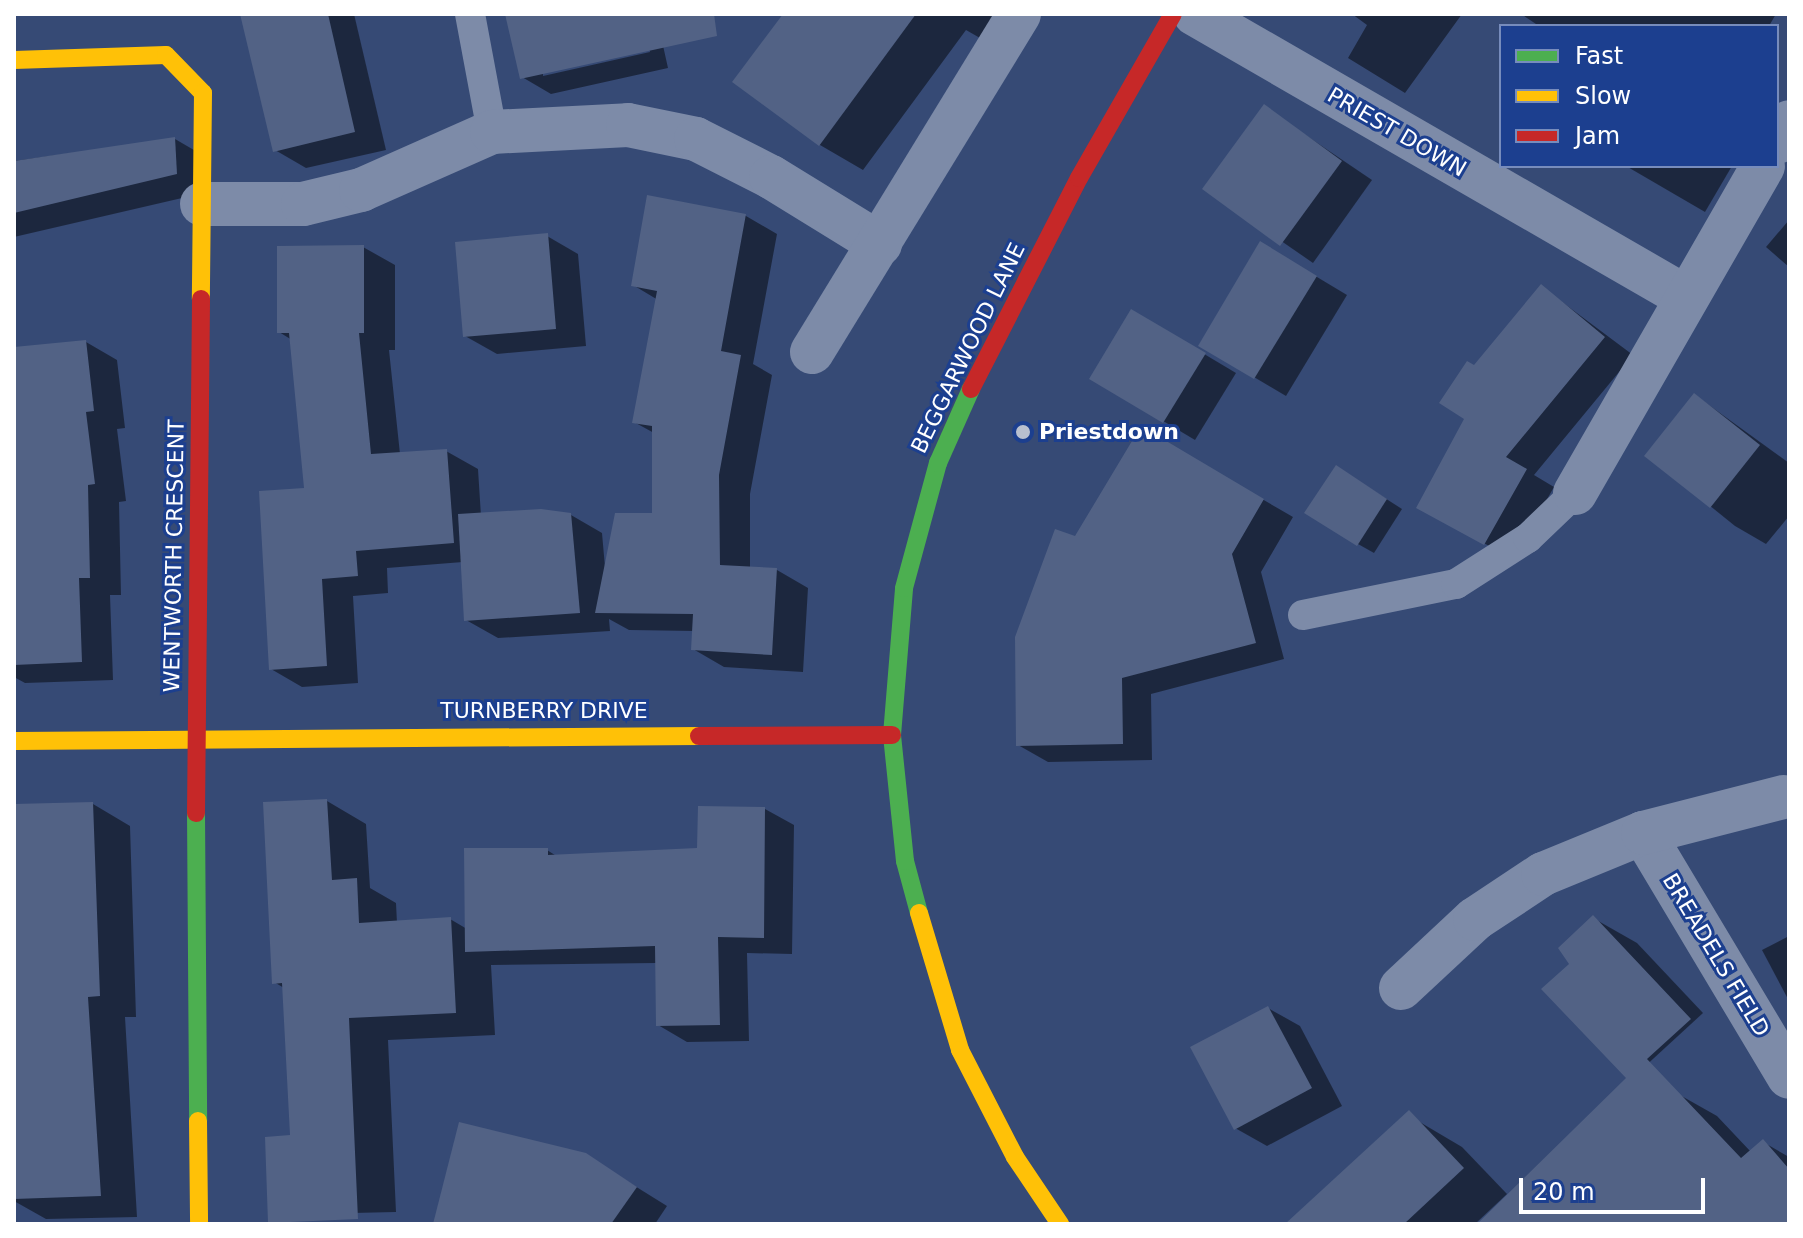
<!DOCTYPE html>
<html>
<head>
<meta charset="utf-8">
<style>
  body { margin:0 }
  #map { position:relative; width:1803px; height:1238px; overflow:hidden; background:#364a75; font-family:"DejaVu Sans",sans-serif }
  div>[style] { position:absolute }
  .shadow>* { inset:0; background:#0007 }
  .building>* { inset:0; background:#526285 }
  .lane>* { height:30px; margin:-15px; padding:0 15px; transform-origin:15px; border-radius:15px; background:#7d8ba8 }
  .street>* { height:44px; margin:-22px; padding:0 22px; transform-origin:22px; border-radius:22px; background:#7d8ba8 }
  .fast>* { height:18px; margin:-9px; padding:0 9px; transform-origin:9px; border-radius:9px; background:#4caf50 }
  .slow>* { height:18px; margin:-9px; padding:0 9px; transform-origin:9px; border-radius:9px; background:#ffc107 }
  .jam>* { height:18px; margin:-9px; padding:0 9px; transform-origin:9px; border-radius:9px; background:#c62828 }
  .dots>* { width:22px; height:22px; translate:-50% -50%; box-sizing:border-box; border:4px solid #1c3f8f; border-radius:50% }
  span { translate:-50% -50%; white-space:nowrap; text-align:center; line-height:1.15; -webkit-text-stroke:6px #1c3f8f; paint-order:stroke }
  .street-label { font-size:22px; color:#fff }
  .poi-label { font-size:22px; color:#fff; font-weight:700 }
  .left { translate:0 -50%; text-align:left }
  .frame { position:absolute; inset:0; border:16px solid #fff; pointer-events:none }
  .legend { position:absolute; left:1499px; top:24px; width:280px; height:144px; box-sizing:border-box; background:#1c3f8f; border:2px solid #778cbc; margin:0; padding:10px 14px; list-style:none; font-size:24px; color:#fff }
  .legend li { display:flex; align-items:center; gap:16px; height:40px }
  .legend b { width:40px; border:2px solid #778cbc }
  .scale { position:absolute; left:1519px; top:1178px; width:186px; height:36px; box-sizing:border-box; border:4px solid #fff; border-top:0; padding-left:10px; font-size:24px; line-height:28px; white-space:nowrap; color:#fff; -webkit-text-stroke:6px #1c3f8f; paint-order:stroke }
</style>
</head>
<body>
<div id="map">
  <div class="shadow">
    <i style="clip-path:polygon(242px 14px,354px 14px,386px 150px,306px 168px,275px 150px)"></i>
    <i style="clip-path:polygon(evenodd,507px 14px,680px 14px,658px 23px,668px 68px,551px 94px,522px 77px,507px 14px,649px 48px,650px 52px,543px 76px,543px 71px,649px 48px)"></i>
    <i style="clip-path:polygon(786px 14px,994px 14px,980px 38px,966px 30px,863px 170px,820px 145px)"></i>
    <i style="clip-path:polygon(1352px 14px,1462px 14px,1405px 93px,1348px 58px,1367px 25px)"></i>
    <i style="clip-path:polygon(1521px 14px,1635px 15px,1776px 14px,1769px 26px,1539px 26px)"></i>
    <i style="clip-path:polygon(1264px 107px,1372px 180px,1313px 263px,1205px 188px)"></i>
    <i style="clip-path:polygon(175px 139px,206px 157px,208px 192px,14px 237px,14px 161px)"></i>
    <i style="clip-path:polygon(1626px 166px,1732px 166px,1705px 212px)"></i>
    <i style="clip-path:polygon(649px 198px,746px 216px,777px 234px,753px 364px,772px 375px,750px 494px,750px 568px,777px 570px,808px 588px,803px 672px,724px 667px,693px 649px,694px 631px,629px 630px,609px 619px,610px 631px,498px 638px,466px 620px,463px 562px,387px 568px,388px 593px,353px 596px,358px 683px,302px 687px,271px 669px,306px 490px,292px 340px,279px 332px,363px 247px,395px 265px,395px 350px,389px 350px,400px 454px,446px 451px,478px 469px,481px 516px,571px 515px,602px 533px,605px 567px,654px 515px,654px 433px,634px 422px,658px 300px,633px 285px)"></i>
    <i style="clip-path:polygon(1789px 220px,1789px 267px,1766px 247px)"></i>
    <i style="clip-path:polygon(547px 236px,578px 254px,586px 346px,497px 354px,465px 336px)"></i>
    <i style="clip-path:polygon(1292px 262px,1347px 295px,1286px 396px,1200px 345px)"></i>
    <i style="clip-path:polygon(1542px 287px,1633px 355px,1534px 475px,1554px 487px,1513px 559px,1447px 523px,1475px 368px)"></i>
    <i style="clip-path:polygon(1132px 311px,1236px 373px,1195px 440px,1091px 378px)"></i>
    <i style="clip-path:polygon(86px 342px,117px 360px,125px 428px,117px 429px,126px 501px,119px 502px,121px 595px,110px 595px,113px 680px,25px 683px,14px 677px,14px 349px)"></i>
    <i style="clip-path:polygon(1695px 395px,1789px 463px,1789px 516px,1766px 544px,1735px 526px,1647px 455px)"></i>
    <i style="clip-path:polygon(1141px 429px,1293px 517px,1261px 572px,1284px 659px,1151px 694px,1152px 760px,1048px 762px,1018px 745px,1075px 539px)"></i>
    <i style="clip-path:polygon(1352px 477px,1402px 509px,1374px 553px,1358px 544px)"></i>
    <i style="clip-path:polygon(327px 801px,366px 824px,370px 888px,396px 903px,397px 923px,450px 919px,467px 929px,547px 850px,558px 857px,699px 850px,765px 809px,794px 825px,792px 954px,747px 953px,749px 1041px,687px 1042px,658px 1025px,657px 963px,491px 965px,495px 1035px,388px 1040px,396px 1212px,309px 1214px,292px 1137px,284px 988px,274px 982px)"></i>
    <i style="clip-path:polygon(93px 804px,130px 826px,136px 1017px,125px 1017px,137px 1217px,46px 1219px,14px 1201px,14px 806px)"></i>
    <i style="clip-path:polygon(1593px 918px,1637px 943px,1703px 1013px,1641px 1070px,1571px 964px)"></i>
    <i style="clip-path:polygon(1789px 936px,1789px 1001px,1762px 950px)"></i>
    <i style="clip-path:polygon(1268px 1008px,1300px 1026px,1342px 1106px,1267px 1146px,1235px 1128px)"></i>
    <i style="clip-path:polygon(1678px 1094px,1717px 1116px,1751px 1152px,1763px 1142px,1789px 1157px,1789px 1224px,1565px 1224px)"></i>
    <i style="clip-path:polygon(1418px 1121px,1462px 1147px,1507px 1194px,1475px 1224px,1288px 1224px)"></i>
    <i style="clip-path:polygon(585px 1155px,667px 1206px,655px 1224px,464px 1224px)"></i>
  </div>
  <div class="building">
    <i style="clip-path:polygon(240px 14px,328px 14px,355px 132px,273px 152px)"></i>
    <i style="clip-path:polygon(505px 14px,714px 14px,717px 36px,520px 79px)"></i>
    <i style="clip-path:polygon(783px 14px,916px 14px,819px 146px,732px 82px)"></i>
    <i style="clip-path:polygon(1264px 104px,1342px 161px,1280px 246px,1202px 189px)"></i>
    <i style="clip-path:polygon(175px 137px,177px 174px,14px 213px,14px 161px)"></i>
    <i style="clip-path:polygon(647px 195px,746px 214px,721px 351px,741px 355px,719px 475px,720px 565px,777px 568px,772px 655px,691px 650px,693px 614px,595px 613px,615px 513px,652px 513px,652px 426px,632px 423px,657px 291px,631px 286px)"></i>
    <i style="clip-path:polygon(548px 233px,556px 329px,463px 337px,455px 242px)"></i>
    <i style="clip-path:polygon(1260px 241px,1317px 276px,1254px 379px,1198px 346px)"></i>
    <i style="clip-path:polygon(364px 245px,364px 333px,359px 333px,371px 454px,447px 449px,454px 543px,356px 551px,358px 576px,322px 579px,327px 666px,269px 670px,259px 491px,304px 488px,289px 333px,277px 333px,277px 246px)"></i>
    <i style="clip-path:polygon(1541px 284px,1605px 337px,1506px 457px,1527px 469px,1484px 545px,1416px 508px,1464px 419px,1439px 403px,1467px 361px,1474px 365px)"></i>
    <i style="clip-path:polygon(1131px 309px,1206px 353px,1163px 423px,1089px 379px)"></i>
    <i style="clip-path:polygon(86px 340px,94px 411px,86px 412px,95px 484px,88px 485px,90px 578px,79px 578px,82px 662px,14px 665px,14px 347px)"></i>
    <i style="clip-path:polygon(1694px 393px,1760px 445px,1710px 508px,1644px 456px)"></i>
    <i style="clip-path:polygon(1141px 426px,1264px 499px,1232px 554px,1256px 643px,1122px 678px,1123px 744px,1016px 746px,1015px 637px,1055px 529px,1075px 536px)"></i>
    <i style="clip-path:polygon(1336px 465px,1387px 499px,1357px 546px,1304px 513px)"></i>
    <i style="clip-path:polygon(541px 509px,571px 513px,580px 613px,464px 621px,458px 514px)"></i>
    <i style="clip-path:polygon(327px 799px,332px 880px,357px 878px,359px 923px,451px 917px,456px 1013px,349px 1018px,358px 1219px,268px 1223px,265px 1137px,290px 1135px,282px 983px,272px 984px,263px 802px)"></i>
    <i style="clip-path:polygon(93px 802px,100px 996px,88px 997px,101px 1196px,14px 1199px,14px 804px)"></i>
    <i style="clip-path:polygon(698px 806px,765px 807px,764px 938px,718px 937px,720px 1025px,656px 1026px,655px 946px,465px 952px,464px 848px,548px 848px,548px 855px,697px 848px)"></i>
    <i style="clip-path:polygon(1593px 915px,1691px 1019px,1647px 1059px,1741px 1158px,1763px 1139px,1789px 1169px,1789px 1224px,1477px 1224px,1626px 1078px,1541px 989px,1569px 964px,1558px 948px)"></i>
    <i style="clip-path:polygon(1268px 1006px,1312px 1088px,1234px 1130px,1190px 1047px)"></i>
    <i style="clip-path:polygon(1409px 1110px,1464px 1168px,1404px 1224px,1285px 1224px)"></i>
    <i style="clip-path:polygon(459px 1122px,586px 1153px,637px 1187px,611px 1224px,433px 1224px)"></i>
  </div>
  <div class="lane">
    <i style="left:470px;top:14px;width:120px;rotate:79.4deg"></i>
    <i style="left:1303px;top:615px;width:156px;rotate:-11.5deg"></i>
    <i style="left:1456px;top:584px;width:85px;rotate:-32.6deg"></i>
    <i style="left:1528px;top:538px;width:65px;rotate:-43.8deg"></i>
  </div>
  <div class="street">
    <i style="left:1195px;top:14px;width:564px;rotate:29.97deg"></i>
    <i style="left:1777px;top:142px;width:23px;rotate:-59deg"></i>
    <i style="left:202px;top:204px;width:101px"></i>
    <i style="left:303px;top:204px;width:60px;rotate:-13.6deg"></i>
    <i style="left:361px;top:190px;width:143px;rotate:-23.9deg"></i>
    <i style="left:492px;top:132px;width:136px;rotate:-2.9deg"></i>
    <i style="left:628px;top:125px;width:69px;rotate:11.6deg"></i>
    <i style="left:696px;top:139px;width:84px;rotate:26.9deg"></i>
    <i style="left:771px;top:177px;width:128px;rotate:31.6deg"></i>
    <i style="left:812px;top:352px;width:396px;rotate:-58.5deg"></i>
    <i style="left:1575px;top:493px;width:377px;rotate:-60.1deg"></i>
    <i style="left:1643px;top:833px;width:284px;rotate:59.1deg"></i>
    <i style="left:1401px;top:988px;width:101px;rotate:-43deg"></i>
    <i style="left:1475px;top:919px;width:82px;rotate:-33.5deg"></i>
    <i style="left:1543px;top:874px;width:108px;rotate:-22.3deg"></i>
    <i style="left:1643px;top:833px;width:145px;rotate:-14.4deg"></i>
  </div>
  <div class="fast">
    <i style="left:196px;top:813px;width:308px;rotate:89.6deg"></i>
    <i style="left:919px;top:913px;width:54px;rotate:-105.1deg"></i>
    <i style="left:905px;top:861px;width:127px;rotate:-95.9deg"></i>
    <i style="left:892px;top:735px;width:147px;rotate:-85.3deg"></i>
    <i style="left:904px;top:588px;width:130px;rotate:-74.8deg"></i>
    <i style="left:938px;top:463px;width:81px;rotate:-66deg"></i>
  </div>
  <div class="slow">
    <i style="left:14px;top:60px;width:152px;rotate:-1.9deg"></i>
    <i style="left:166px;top:55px;width:53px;rotate:45.8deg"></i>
    <i style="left:203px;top:93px;width:206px;rotate:90.6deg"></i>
    <i style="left:14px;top:741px;width:685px;rotate:-0.42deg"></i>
    <i style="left:919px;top:913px;width:143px;rotate:73.3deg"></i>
    <i style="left:960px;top:1050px;width:120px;rotate:62.8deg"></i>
    <i style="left:1015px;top:1157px;width:81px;rotate:56.1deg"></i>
    <i style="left:198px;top:1121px;width:103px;rotate:89.4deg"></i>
  </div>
  <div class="jam">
    <i style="left:971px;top:389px;width:237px;rotate:-62.9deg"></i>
    <i style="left:1079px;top:178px;width:189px;rotate:-60.2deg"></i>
    <i style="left:699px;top:736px;width:193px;rotate:-0.3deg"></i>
    <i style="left:196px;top:813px;width:514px;rotate:-89.44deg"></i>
  </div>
  <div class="dots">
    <i style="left:1023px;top:432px;background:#b9c0cf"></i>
  </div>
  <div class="street-label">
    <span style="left:1397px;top:132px;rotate:30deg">PRIEST DOWN</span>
    <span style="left:968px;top:348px;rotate:-64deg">BEGGARWOOD LANE</span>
    <span style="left:174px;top:556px;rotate:-89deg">WENTWORTH CRESCENT</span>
    <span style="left:544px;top:711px">TURNBERRY DRIVE</span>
    <span style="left:1716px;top:955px;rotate:59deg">BREADELS FIELD</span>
  </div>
  <div class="poi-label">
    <span class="left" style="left:1039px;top:432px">Priestdown</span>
  </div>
  <div class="frame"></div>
  <ul class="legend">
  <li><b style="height:10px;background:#4caf50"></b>Fast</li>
  <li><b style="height:10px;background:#ffc107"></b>Slow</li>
  <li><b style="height:10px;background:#c62828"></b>Jam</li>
  </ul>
  <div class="scale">20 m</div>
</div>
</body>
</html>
